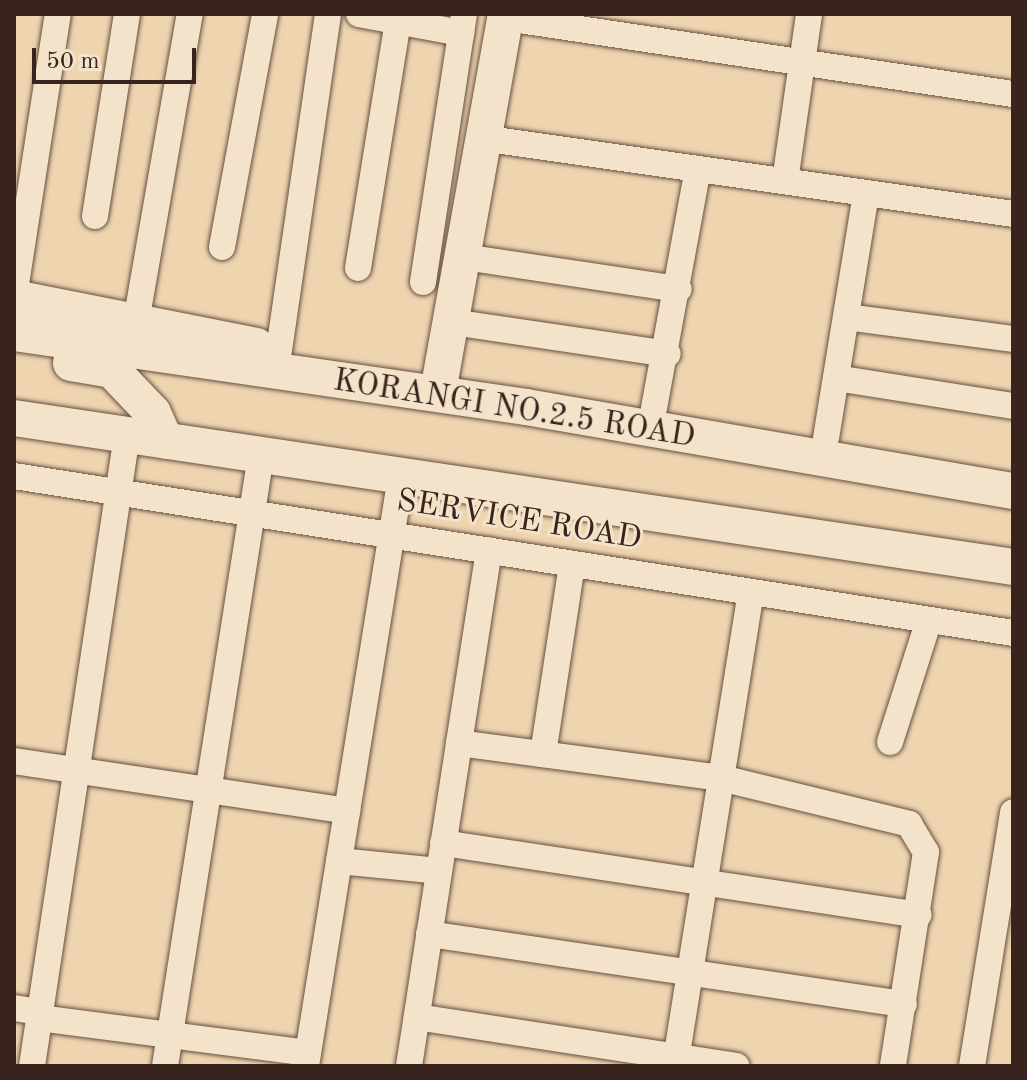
<!DOCTYPE html>
<html>
<head>
<meta charset="utf-8">
<style>
  body { margin:0 }
  #map { position:relative; width:1027px; height:1080px; overflow:hidden; background:#eed4af; font-family:"Old Standard TT",serif }
  div>[style] { position:absolute }
  .roads { filter:drop-shadow(0 0 2px #665042) drop-shadow(0 0 2px #665042) }
  .street>* { height:26px; margin:-13px; padding:0 13px; transform-origin:13px; border-radius:13px; background:#f4e3cb }
  .secondary>* { height:36px; margin:-18px; padding:0 18px; transform-origin:18px; border-radius:18px; background:#f4e3cb }
  span { translate:-50% -50%; white-space:nowrap; text-align:center; line-height:1.15; -webkit-text-stroke:6px #f4e3cb; paint-order:stroke }
  .street-label { font-size:32px; color:#38241d }
  .frame { position:absolute; inset:0; border:16px solid #38241d; pointer-events:none }
  .scale { position:absolute; left:32px; top:48px; width:164px; height:36px; box-sizing:border-box; border:4px solid #38241d; border-top:0; padding-left:10px; font-size:24px; line-height:28px; white-space:nowrap; color:#38241d; -webkit-text-stroke:6px #f4e3cb; paint-order:stroke }
</style>
</head>
<body>
<div id="map">
  <div class="roads">
    <div class="street">
      <i style="left:359px;top:14px;width:104px;rotate:10.6deg"></i>
      <i style="left:506px;top:18px;width:513px;rotate:8.53deg"></i>
      <i style="left:488px;top:139px;width:530px;rotate:8.13deg"></i>
      <i style="left:785px;top:181px;width:169px;rotate:-81.8deg"></i>
      <i style="left:95px;top:216px;width:205px;rotate:-81deg"></i>
      <i style="left:222px;top:247px;width:237px;rotate:-79.5deg"></i>
      <i style="left:464px;top:257px;width:217px;rotate:8.5deg"></i>
      <i style="left:358px;top:268px;width:257px;rotate:-80.8deg"></i>
      <i style="left:423px;top:282px;width:271px;rotate:-81.3deg"></i>
      <i style="left:14px;top:297px;width:286px;rotate:-81.2deg"></i>
      <i style="left:846px;top:317px;width:168px;rotate:7.5deg"></i>
      <i style="left:136px;top:322px;width:313px;rotate:-80.1deg"></i>
      <i style="left:452px;top:322px;width:218px;rotate:8.4deg"></i>
      <i style="left:279px;top:350px;width:340px;rotate:-81.7deg"></i>
      <i style="left:836px;top:378px;width:179px;rotate:9deg"></i>
      <i style="left:654px;top:408px;width:243px;rotate:-79.6deg"></i>
      <i style="left:826px;top:438px;width:248px;rotate:-80.7deg"></i>
      <i style="left:14px;top:476px;width:1011px;rotate:8.93deg"></i>
      <i style="left:890px;top:742px;width:128px;rotate:-72.3deg"></i>
      <i style="left:459px;top:743px;width:264px;rotate:7.6deg"></i>
      <i style="left:721px;top:778px;width:194px;rotate:13.7deg"></i>
      <i style="left:909px;top:824px;width:33px;rotate:59deg"></i>
      <i style="left:926px;top:852px;width:217px;rotate:98.8deg"></i>
      <i style="left:543px;top:754px;width:192px;rotate:-81.3deg"></i>
      <i style="left:14px;top:761px;width:337px;rotate:8.5deg"></i>
      <i style="left:443px;top:843px;width:481px;rotate:8.6deg"></i>
      <i style="left:339px;top:861px;width:100px;rotate:5.7deg"></i>
      <i style="left:429px;top:934px;width:480px;rotate:8.4deg"></i>
      <i style="left:14px;top:1008px;width:26px;rotate:9deg"></i>
      <i style="left:417px;top:1017px;width:323px;rotate:8.7deg"></i>
      <i style="left:39px;top:1018px;width:271px;rotate:7.4deg"></i>
      <i style="left:32px;top:1066px;width:638px;rotate:-81.44deg"></i>
      <i style="left:165px;top:1066px;width:618px;rotate:-81.07deg"></i>
      <i style="left:306px;top:1066px;width:598px;rotate:-80.85deg"></i>
      <i style="left:409px;top:1066px;width:522px;rotate:-81.19deg"></i>
      <i style="left:675px;top:1066px;width:480px;rotate:-80.9deg"></i>
      <i style="left:972px;top:1066px;width:257px;rotate:-80.8deg"></i>
    </div>
    <div class="secondary">
      <i style="left:14px;top:298px;width:247px;rotate:11.2deg"></i>
      <i style="left:14px;top:333px;width:517px;rotate:8.22deg"></i>
      <i style="left:526px;top:407px;width:494px;rotate:9.8deg"></i>
      <i style="left:71px;top:363px;width:42px;rotate:9.7deg"></i>
      <i style="left:112px;top:370px;width:59px;rotate:46.4deg"></i>
      <i style="left:153px;top:413px;width:30px;rotate:66deg"></i>
      <i style="left:441px;top:375px;width:367px;rotate:-79.8deg"></i>
      <i style="left:14px;top:418px;width:1010px;rotate:8.48deg"></i>
    </div>
  </div>
  <div class="street-label">
    <span style="left:514px;top:410px;rotate:9deg">KORANGI NO.2.5 ROAD</span>
    <span style="left:519px;top:521px;rotate:9deg">SERVICE ROAD</span>
  </div>
  <div class="frame"></div>
  <div class="scale">50 m</div>
</div>
</body>
</html>
